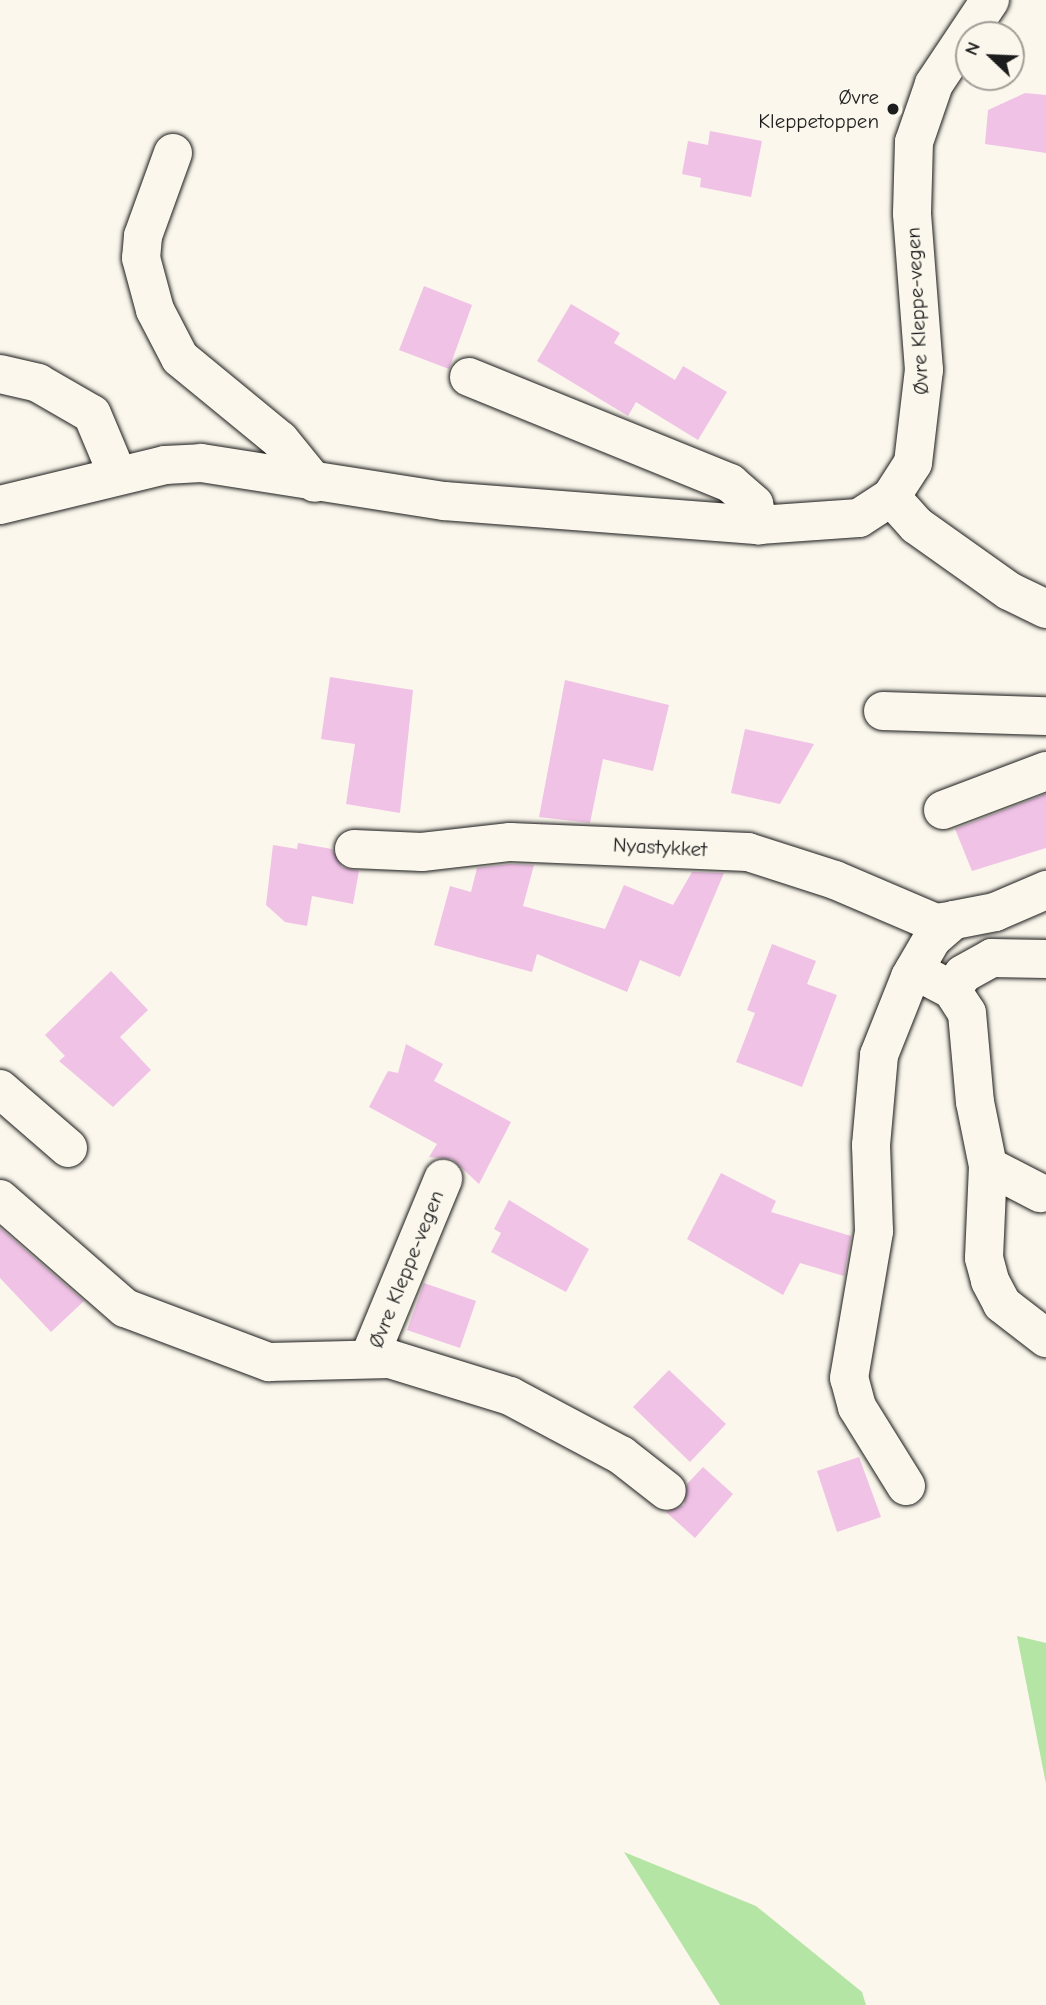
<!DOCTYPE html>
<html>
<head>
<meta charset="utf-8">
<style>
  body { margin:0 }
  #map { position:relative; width:1046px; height:2005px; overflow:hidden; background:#fbf7ec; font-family:"Comic Neue",sans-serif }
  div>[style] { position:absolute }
  .green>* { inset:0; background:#b5e5a4 }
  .building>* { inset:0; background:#f0c2e6 }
  .roads { filter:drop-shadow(0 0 2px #1c1c1c) drop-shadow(0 0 2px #1c1c1c) }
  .minor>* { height:38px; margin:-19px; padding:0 19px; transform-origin:19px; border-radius:19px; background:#fbf7ec }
  .dots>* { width:19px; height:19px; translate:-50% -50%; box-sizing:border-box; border:4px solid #fbf7ec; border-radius:50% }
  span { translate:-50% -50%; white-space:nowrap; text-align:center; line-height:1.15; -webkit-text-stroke:6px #fbf7ec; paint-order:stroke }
  .poi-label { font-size:21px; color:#1c1c1c }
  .right { translate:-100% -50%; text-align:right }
  .street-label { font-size:21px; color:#1c1c1c }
  .north { position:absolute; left:955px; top:21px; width:70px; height:70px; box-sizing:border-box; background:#fbf7ec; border:2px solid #a29f99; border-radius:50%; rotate:293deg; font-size:19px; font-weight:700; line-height:28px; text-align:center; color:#1c1c1c }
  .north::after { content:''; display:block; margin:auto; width:24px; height:32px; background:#1c1c1c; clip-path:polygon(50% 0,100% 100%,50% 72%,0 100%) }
</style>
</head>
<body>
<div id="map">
  <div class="green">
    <i style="clip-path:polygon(1017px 1636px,1046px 1643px,1046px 1784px)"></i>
    <i style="clip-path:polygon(624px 1852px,756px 1906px,862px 1992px,866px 2005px,720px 2005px)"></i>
  </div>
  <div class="building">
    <i style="clip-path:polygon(1025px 93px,1046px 95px,1046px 153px,985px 144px,988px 110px)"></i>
    <i style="clip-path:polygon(710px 131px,762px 141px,751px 197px,700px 187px,701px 178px,682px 174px,688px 141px,708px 145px)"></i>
    <i style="clip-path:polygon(424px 286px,472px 305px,449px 369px,399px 350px)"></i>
    <i style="clip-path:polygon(571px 304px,620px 333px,614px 343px,675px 380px,683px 366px,727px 392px,698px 440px,636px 402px,628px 416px,537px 361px)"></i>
    <i style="clip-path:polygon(330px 677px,413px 690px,400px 813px,346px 804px,355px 744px,321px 739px)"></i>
    <i style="clip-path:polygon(565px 680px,669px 705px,653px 771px,603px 759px,590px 823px,539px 817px)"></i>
    <i style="clip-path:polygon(745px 729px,814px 744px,780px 804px,731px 793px)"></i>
    <i style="clip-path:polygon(1046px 794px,1046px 848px,972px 871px,955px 829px)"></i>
    <i style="clip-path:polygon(298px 843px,332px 849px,342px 867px,359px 871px,353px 904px,312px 896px,307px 926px,285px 922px,266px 905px,273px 845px,297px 849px)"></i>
    <i style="clip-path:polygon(511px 864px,534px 865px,523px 906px,605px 929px,624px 885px,673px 905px,692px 872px,724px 873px,680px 977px,640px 960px,627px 992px,537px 954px,532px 972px,434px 945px,450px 886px,471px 892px,477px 868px)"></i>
    <i style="clip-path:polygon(772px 944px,816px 961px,807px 984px,837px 995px,802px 1087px,736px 1062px,755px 1013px,747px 1010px)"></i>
    <i style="clip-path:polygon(111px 971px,148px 1010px,120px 1037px,151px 1070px,113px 1107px,59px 1061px,65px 1056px,45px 1035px)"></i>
    <i style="clip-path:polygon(406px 1044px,443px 1064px,434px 1081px,511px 1122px,479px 1184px,452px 1159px,429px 1157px,437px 1144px,369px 1107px,388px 1071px,398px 1073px)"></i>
    <i style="clip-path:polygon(721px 1173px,776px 1201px,771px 1212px,851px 1236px,844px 1276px,800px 1263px,783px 1295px,687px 1239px)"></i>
    <i style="clip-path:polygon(509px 1200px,589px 1249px,566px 1292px,491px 1252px,501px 1233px,494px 1229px)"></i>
    <i style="clip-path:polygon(0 1228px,84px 1301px,51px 1332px,0 1278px)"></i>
    <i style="clip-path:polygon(424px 1283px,476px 1301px,460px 1348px,407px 1330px)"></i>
    <i style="clip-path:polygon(669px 1370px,726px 1424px,690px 1462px,633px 1407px)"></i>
    <i style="clip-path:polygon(859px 1457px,881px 1517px,837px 1532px,817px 1471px)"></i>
    <i style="clip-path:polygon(703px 1467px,733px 1494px,695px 1538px,666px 1512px,684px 1505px,687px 1484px)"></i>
  </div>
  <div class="roads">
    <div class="minor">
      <i style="left:173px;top:153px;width:88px;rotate:109.9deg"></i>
      <i style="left:143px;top:236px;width:22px;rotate:95deg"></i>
      <i style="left:141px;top:258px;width:54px;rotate:74.9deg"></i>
      <i style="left:155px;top:310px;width:54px;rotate:62.5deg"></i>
      <i style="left:180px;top:358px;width:129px;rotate:39.4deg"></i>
      <i style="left:280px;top:440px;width:55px;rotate:50.9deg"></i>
      <i style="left:0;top:374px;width:39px;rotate:13deg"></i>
      <i style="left:38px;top:383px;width:62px;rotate:29.9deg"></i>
      <i style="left:92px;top:414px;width:67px;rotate:67.2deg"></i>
      <i style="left:469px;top:377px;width:282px;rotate:22.1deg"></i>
      <i style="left:730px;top:483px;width:32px;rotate:41deg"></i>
      <i style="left:754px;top:504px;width:22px;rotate:77deg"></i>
      <i style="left:891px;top:497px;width:38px;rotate:48deg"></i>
      <i style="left:916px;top:525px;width:114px;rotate:35.4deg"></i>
      <i style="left:1009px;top:591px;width:41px;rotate:25.9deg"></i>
      <i style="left:0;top:505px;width:170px;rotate:-13.6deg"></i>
      <i style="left:165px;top:465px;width:36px;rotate:-3deg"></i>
      <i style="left:201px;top:463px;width:246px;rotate:8.9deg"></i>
      <i style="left:444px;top:501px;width:316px;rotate:4.4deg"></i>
      <i style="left:759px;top:525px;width:100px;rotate:-4deg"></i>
      <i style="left:859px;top:518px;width:38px;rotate:-33deg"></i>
      <i style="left:891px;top:497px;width:40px;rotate:-57.1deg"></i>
      <i style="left:913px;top:463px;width:94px;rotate:-83.3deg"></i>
      <i style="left:924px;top:370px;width:157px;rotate:-94.4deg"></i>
      <i style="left:912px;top:213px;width:71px;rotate:-88.4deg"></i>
      <i style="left:914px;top:142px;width:61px;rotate:-71deg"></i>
      <i style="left:934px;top:84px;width:101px;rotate:-56.3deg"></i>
      <i style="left:883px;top:711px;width:163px;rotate:1.8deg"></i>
      <i style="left:943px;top:810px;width:110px;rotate:-20.7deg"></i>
      <i style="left:354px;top:849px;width:68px;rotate:2.5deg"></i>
      <i style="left:422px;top:852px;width:89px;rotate:-6.5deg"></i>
      <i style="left:510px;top:842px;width:238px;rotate:2.4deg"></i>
      <i style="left:748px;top:852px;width:91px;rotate:17.8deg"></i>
      <i style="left:835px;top:880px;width:110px;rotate:23.1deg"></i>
      <i style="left:936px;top:923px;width:18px;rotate:-9deg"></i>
      <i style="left:914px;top:970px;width:43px;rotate:27.8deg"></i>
      <i style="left:952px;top:990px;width:27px;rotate:57deg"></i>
      <i style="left:967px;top:1013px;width:89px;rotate:84.9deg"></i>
      <i style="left:975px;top:1102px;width:65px;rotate:78.5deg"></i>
      <i style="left:988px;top:1166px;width:59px;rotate:27.4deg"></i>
      <i style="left:952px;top:990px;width:19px;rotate:-55deg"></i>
      <i style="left:963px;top:974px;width:33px;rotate:-29deg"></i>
      <i style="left:992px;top:958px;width:54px;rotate:1.1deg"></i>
      <i style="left:0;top:1089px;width:90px;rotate:40.9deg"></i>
      <i style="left:988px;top:1166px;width:92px;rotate:92.5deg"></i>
      <i style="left:984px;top:1258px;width:24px;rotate:75deg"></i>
      <i style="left:990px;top:1281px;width:26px;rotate:62deg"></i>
      <i style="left:1002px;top:1304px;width:56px;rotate:37.7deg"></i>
      <i style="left:0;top:1199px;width:166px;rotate:41.1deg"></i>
      <i style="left:125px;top:1308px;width:154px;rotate:20.6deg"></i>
      <i style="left:269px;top:1362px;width:121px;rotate:-1.4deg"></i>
      <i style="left:390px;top:1359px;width:126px;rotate:17.1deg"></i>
      <i style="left:510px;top:1396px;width:126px;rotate:28deg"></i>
      <i style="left:621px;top:1455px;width:58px;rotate:38deg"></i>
      <i style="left:369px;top:1358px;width:194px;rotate:-67.5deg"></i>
      <i style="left:906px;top:1486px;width:93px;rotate:-121.8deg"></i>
      <i style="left:857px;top:1407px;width:30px;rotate:-105deg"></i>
      <i style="left:849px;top:1378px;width:149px;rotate:-80.3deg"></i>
      <i style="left:874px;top:1231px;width:86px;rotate:-92deg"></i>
      <i style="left:871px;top:1145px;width:90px;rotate:-84.9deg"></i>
      <i style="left:879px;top:1055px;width:84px;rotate:-68.3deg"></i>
      <i style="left:910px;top:977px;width:44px;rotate:-59.9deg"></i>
      <i style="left:932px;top:939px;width:29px;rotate:-41deg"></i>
      <i style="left:954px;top:920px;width:42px;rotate:-11deg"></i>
      <i style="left:995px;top:912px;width:56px;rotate:-23.3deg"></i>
    </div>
  </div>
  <div class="dots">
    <i style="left:893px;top:109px;background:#1c1c1c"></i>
  </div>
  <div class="poi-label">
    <span class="right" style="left:879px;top:109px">Øvre<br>Kleppetoppen</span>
  </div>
  <div class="street-label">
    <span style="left:917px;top:311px;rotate:-93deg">Øvre Kleppe-vegen</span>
    <span style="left:660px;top:847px;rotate:3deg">Nyastykket</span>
    <span style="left:406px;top:1269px;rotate:-68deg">Øvre Kleppe-vegen</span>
  </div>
  <div class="north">N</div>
</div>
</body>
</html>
